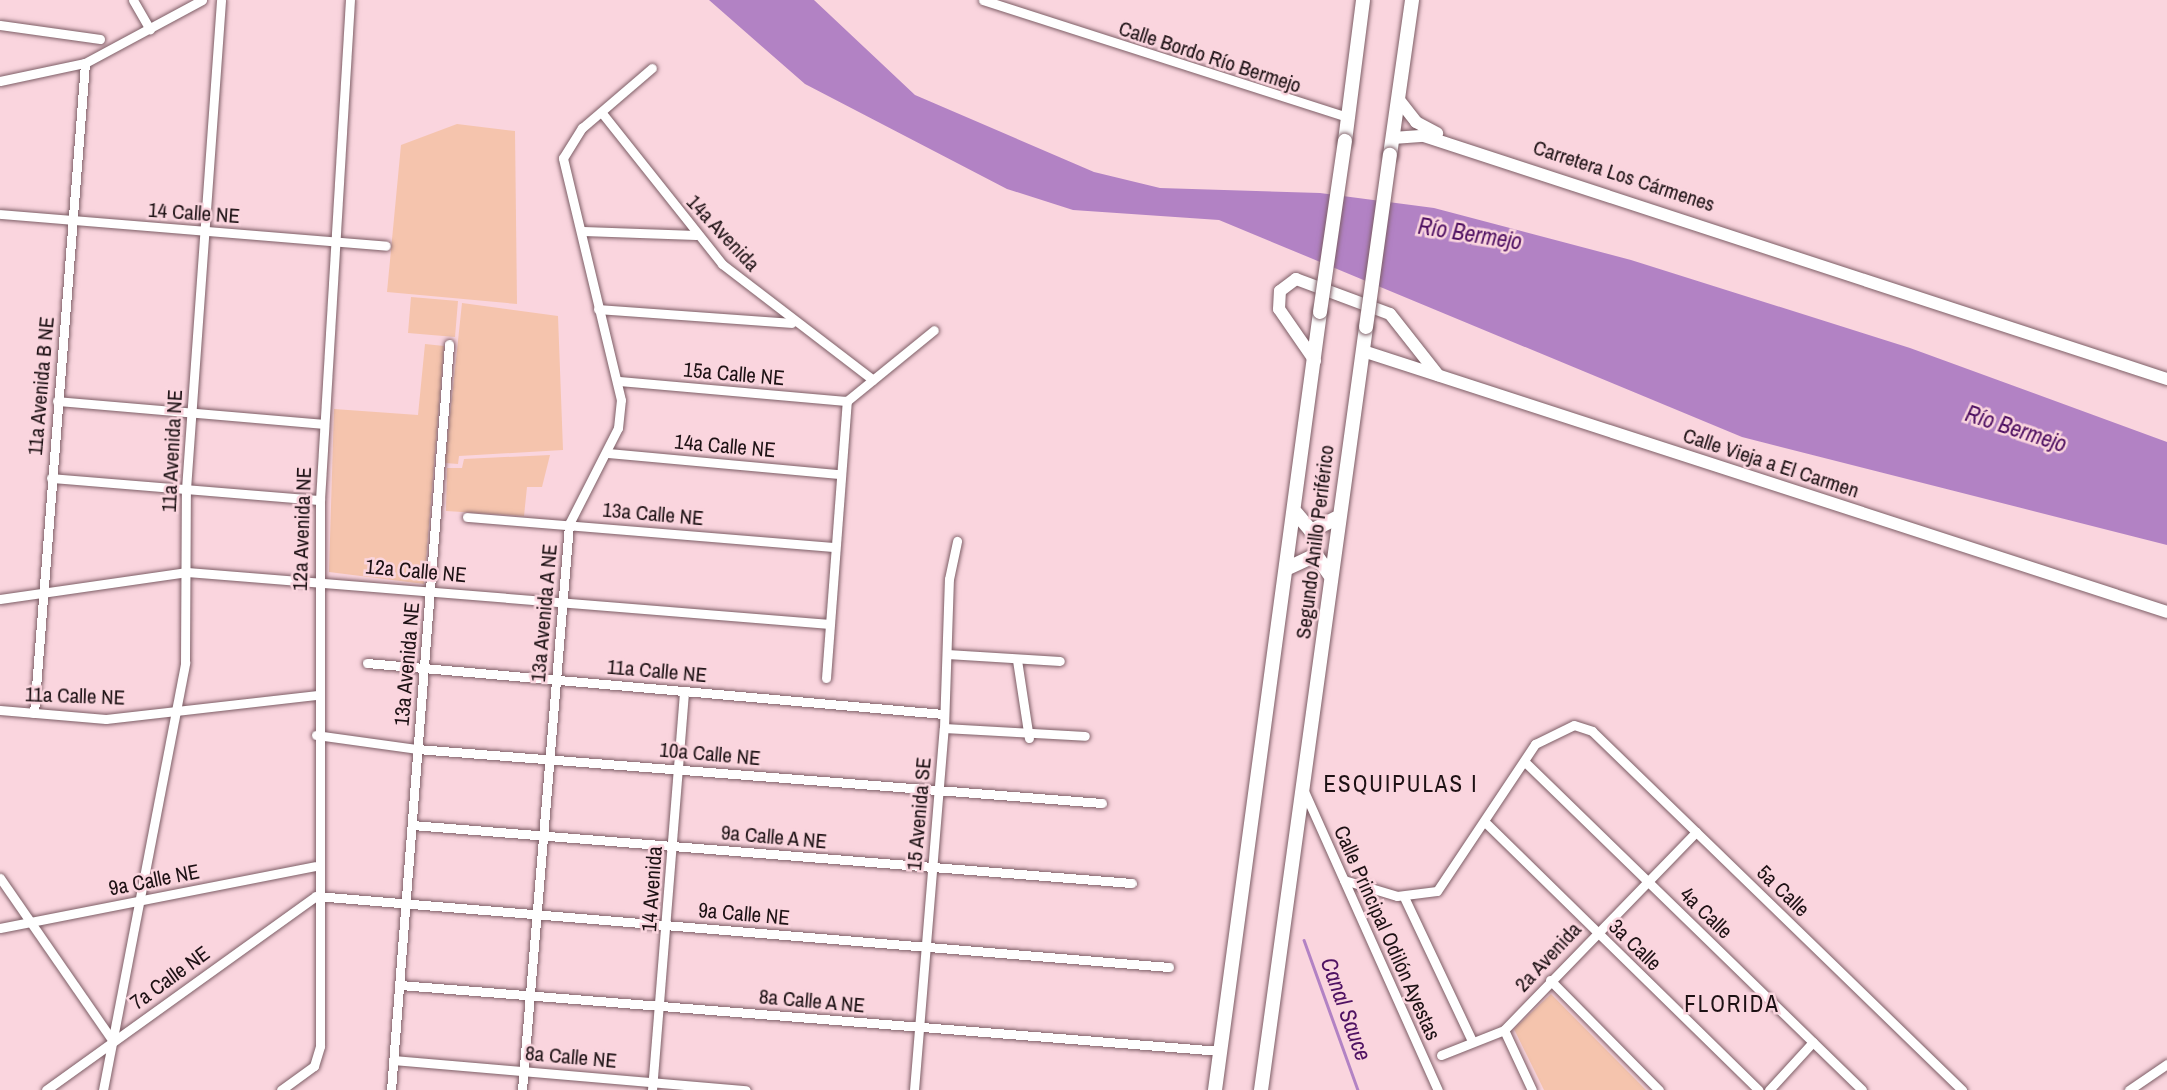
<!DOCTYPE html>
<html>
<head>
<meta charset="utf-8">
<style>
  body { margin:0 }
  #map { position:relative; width:2167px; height:1090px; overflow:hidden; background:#fad5de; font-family:"Archivo Narrow",sans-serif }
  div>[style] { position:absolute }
  .green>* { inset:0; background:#f5c4ad }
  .water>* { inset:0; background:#b282c4 }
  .stream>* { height:2.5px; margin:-1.25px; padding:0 1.25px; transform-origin:1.25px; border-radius:1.25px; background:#b282c4 }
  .roads { filter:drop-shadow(0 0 2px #7d5e66) drop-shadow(0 0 2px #7d5e66) }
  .street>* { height:9px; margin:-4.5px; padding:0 4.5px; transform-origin:4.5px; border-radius:4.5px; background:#fff }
  .secondary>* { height:12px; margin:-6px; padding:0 6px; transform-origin:6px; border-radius:6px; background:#fff }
  .primary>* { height:14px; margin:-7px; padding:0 7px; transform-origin:7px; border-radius:7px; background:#fff }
  .bridges { filter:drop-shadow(0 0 2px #7d5e66) drop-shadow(0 0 2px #7d5e66) }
  .primary-bridge>* { height:14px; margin:-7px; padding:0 7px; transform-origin:7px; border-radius:7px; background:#fff }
  span { translate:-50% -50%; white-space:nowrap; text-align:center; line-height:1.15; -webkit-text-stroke:5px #fad5de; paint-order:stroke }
  .street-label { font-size:21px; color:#1d1114 }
  .water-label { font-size:23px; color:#4f1162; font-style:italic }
  .neighbourhood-label { font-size:23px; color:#1d1114; letter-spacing:2px }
</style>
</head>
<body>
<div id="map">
  <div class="green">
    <i style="clip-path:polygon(457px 124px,515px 131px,517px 304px,387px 292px,401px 145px)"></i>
    <i style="clip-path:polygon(411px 297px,458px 301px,455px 337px,408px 333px)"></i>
    <i style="clip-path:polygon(462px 303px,558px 316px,563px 450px,459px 456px,458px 464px,445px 463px)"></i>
    <i style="clip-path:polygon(425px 344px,444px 346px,424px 584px,329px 572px,334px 409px,418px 415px)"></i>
    <i style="clip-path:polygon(550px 455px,542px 487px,527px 487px,524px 516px,446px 511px,447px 468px,462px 468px,464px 459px)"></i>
    <i style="clip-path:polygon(1551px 994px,1646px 1090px,1544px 1090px,1514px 1029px)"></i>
  </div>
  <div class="water">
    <i style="clip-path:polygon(709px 0,814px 0,915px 95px,1094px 172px,1160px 188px,1320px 193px,1434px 208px,1631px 260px,1910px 348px,2167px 442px,2167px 545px,1742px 437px,1219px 220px,1073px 210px,1007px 189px,805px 84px)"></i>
  </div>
  <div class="stream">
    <i style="left:1304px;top:940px;width:159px;rotate:70.2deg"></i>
  </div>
  <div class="roads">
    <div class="street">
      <i style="left:133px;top:0;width:34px;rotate:60deg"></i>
      <i style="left:983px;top:0;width:383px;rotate:17.8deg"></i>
      <i style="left:0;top:25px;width:101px;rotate:8deg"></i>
      <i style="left:0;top:81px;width:87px;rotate:-12deg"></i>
      <i style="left:85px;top:63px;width:133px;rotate:-28.3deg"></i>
      <i style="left:602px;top:113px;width:193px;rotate:51.5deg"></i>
      <i style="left:722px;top:264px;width:190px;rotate:37.5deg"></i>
      <i style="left:0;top:214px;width:387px;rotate:4.7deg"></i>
      <i style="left:583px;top:231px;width:113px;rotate:2deg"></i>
      <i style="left:598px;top:309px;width:194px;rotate:4.1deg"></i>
      <i style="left:618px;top:381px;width:230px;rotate:5deg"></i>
      <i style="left:57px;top:401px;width:267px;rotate:4.9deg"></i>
      <i style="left:607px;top:453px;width:234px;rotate:5.2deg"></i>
      <i style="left:51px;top:478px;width:270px;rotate:4.7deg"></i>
      <i style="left:467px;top:517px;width:369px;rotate:4.7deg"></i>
      <i style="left:0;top:599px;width:189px;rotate:-8.2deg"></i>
      <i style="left:187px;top:572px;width:645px;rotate:4.62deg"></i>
      <i style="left:947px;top:654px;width:113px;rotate:3.5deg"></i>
      <i style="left:1017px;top:660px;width:79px;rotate:81.3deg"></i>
      <i style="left:367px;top:663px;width:578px;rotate:5.06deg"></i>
      <i style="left:826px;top:678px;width:278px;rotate:-85.7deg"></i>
      <i style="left:847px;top:401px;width:112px;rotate:-39.2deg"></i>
      <i style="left:0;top:710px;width:106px;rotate:4.9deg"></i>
      <i style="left:106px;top:719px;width:211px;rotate:-6.5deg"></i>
      <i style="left:34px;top:713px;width:652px;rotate:-85.51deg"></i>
      <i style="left:944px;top:728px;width:141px;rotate:3.2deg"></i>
      <i style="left:316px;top:735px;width:102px;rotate:7.9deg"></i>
      <i style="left:417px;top:749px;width:687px;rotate:4.51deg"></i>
      <i style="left:1525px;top:762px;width:470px;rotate:44.2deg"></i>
      <i style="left:1304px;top:791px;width:328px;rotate:65.9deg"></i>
      <i style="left:1487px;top:824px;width:380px;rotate:44.4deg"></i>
      <i style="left:412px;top:825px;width:722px;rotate:4.61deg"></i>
      <i style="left:0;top:878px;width:198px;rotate:55.3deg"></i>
      <i style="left:1344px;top:880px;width:55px;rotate:16.8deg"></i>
      <i style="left:1397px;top:896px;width:40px;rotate:-7.1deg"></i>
      <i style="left:1437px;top:891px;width:177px;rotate:-56.3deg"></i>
      <i style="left:1535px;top:744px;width:43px;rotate:-26deg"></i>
      <i style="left:1574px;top:725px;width:19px;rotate:18deg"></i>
      <i style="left:1592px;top:731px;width:516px;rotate:44.14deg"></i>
      <i style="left:1404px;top:897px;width:159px;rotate:64.7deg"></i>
      <i style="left:0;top:928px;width:321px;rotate:-11.1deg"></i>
      <i style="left:1550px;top:980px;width:155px;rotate:45.3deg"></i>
      <i style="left:400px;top:985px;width:824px;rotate:4.6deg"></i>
      <i style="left:1504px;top:1030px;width:66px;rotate:65deg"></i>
      <i style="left:1441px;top:1055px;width:68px;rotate:-21.6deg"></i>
      <i style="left:1504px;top:1030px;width:276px;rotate:-45.9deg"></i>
      <i style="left:393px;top:1060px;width:354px;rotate:4.9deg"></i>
      <i style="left:46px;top:1090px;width:332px;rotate:-35.7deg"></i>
      <i style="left:316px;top:896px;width:856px;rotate:4.76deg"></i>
      <i style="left:103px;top:1090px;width:435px;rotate:-79.1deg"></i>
      <i style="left:185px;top:663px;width:174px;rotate:-89.7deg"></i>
      <i style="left:186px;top:489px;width:490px;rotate:-85.9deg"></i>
      <i style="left:281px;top:1090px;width:41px;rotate:-36deg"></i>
      <i style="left:314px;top:1066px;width:21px;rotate:-73deg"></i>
      <i style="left:320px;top:1046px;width:546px;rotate:-90deg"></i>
      <i style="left:320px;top:500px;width:501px;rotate:-86.57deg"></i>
      <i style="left:391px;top:1090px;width:748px;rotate:-85.55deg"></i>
      <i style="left:522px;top:1090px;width:568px;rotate:-85.25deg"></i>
      <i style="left:569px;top:524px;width:108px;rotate:-63deg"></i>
      <i style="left:618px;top:428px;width:28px;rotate:-84deg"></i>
      <i style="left:621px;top:400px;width:249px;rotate:-103.5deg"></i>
      <i style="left:563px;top:158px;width:36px;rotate:-58deg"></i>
      <i style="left:582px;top:128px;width:92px;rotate:-40.6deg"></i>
      <i style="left:652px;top:1090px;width:400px;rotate:-85.4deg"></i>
      <i style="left:914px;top:1090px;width:363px;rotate:-85.3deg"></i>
      <i style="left:944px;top:728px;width:149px;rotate:-88.1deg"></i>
      <i style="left:949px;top:579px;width:39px;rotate:-78deg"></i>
      <i style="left:1769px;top:1090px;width:65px;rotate:-47.5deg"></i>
      <i style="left:2129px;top:1090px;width:46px;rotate:-34.4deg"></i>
    </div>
    <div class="secondary">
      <i style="left:1399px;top:100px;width:28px;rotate:52deg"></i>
      <i style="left:1416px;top:122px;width:24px;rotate:28deg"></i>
      <i style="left:1393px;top:138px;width:31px;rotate:-4deg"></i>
      <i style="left:1424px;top:136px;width:782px;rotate:18.11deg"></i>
      <i style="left:1363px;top:351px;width:845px;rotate:17.98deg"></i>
      <i style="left:1315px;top:361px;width:63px;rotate:-124.7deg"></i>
      <i style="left:1279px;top:309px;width:18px;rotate:-87deg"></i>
      <i style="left:1280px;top:291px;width:20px;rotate:-37deg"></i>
      <i style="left:1296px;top:279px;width:100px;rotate:20.4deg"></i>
      <i style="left:1390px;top:314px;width:78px;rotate:51.8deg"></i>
    </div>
    <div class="primary">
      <i style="left:1345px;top:141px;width:142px;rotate:-82.7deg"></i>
      <i style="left:1390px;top:155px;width:157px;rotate:-81.9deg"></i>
      <i style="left:1296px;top:513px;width:23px;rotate:50deg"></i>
      <i style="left:1311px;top:531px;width:28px;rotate:-27deg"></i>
      <i style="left:1288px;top:568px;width:31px;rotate:-25deg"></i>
      <i style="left:1316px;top:555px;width:24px;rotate:55deg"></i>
      <i style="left:1215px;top:1090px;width:785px;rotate:-82.31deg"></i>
      <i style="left:1261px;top:1090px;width:770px;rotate:-82.16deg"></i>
    </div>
  </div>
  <div class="bridges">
    <div class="primary-bridge">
      <i style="left:1320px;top:312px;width:173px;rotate:-81.7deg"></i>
      <i style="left:1366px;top:327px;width:174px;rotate:-82.1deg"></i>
    </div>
  </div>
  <div class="street-label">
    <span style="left:1210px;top:57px;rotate:18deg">Calle Bordo Río Bermejo</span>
    <span style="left:1624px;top:176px;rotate:18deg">Carretera Los Cármenes</span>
    <span style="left:194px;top:213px;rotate:4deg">14 Calle NE</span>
    <span style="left:723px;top:233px;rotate:47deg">14a Avenida</span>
    <span style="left:734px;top:374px;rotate:5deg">15a Calle NE</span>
    <span style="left:41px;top:386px;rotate:-85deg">11a Avenida B NE</span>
    <span style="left:725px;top:446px;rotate:5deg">14a Calle NE</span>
    <span style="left:172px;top:451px;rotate:-87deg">11a Avenida NE</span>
    <span style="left:1771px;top:463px;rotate:18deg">Calle Vieja a El Carmen</span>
    <span style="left:653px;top:514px;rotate:5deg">13a Calle NE</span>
    <span style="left:302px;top:529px;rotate:-88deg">12a Avenida NE</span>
    <span style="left:1315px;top:542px;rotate:-83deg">Segundo Anillo Periférico</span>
    <span style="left:416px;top:571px;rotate:5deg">12a Calle NE</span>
    <span style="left:544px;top:613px;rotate:-85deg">13a Avenida A NE</span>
    <span style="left:407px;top:664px;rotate:-85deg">13a Avenida NE</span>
    <span style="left:657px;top:671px;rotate:5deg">11a Calle NE</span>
    <span style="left:75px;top:696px;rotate:2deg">11a Calle NE</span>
    <span style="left:710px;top:754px;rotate:5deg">10a Calle NE</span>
    <span style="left:919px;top:814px;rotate:-85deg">15 Avenida SE</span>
    <span style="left:774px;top:837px;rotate:5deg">9a Calle A NE</span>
    <span style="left:154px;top:880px;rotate:-11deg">9a Calle NE</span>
    <span style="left:652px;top:889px;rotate:-86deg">14 Avenida</span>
    <span style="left:1783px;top:891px;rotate:44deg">5a Calle</span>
    <span style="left:1706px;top:913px;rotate:44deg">4a Calle</span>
    <span style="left:744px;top:914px;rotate:5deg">9a Calle NE</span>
    <span style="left:1387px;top:933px;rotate:66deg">Calle Principal Odilón Ayestas</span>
    <span style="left:1635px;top:945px;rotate:44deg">3a Calle</span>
    <span style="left:1548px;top:957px;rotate:-47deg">2a Avenida</span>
    <span style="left:170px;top:978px;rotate:-36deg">7a Calle NE</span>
    <span style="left:812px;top:1001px;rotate:5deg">8a Calle A NE</span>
    <span style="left:571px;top:1057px;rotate:5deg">8a Calle NE</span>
  </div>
  <div class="water-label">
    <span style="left:1470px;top:234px;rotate:9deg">Río Bermejo</span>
    <span style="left:2016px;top:429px;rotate:18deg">Río Bermejo</span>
    <span style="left:1346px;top:1009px;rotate:70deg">Canal Sauce</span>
  </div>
  <div class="neighbourhood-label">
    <span style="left:1401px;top:784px">ESQUIPULAS I</span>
    <span style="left:1732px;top:1004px">FLORIDA</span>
  </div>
</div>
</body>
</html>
